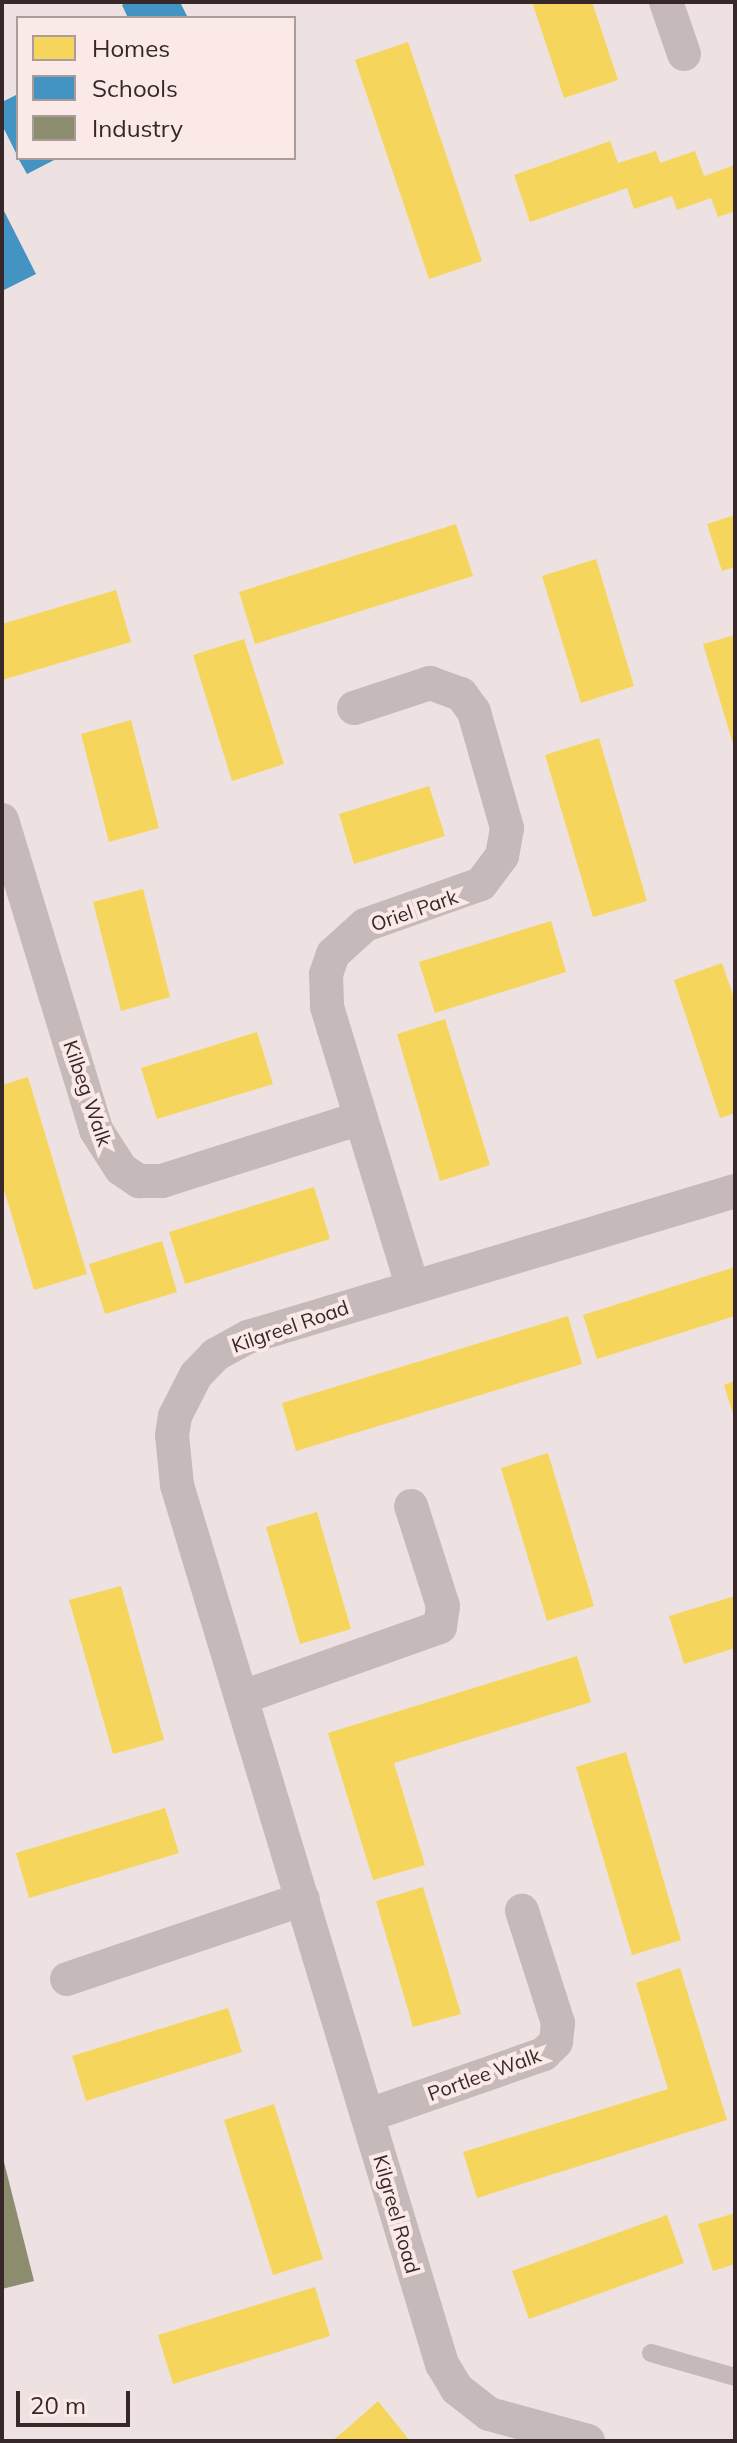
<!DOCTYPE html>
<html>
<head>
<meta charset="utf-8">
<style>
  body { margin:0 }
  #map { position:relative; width:737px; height:2443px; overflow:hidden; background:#ede2e1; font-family:Mulish,sans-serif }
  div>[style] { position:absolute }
  .homes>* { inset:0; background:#f6d55c }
  .schools>* { inset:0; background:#4393c3 }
  .industry>* { inset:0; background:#8c8c6e }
  .service>* { height:18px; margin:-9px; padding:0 9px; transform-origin:9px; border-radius:9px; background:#c6b9b9 }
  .minor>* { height:34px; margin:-17px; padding:0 17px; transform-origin:17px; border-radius:17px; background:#c6b9b9 }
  span { translate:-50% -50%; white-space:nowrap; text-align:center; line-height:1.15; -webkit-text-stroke:8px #fae9e7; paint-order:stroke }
  .street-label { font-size:20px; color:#372729 }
  .frame { position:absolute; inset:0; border:4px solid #372729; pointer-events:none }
  .legend { position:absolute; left:16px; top:16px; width:280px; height:144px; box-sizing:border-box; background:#fae9e7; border:2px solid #ac9b9b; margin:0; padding:10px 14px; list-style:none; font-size:24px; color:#372729 }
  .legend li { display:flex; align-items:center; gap:16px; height:40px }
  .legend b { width:40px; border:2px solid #ac9b9b }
  .scale { position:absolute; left:16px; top:2391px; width:114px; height:36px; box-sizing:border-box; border:4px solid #372729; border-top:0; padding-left:10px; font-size:24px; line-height:28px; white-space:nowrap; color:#372729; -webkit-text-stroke:6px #fae9e7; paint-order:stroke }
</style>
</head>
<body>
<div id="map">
  <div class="homes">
    <i style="clip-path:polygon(532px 2px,592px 2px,618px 80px,564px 98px)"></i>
    <i style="clip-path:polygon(408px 42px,482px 261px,429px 279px,355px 60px)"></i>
    <i style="clip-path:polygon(610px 141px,618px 163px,656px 151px,660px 163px,695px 151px,704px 176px,735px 165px,735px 211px,718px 217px,711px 198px,677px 210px,672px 196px,634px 209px,627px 188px,530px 222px,514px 175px)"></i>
    <i style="clip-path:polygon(735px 515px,735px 567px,722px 571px,707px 524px)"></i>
    <i style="clip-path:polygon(456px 524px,473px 576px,255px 644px,239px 592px)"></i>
    <i style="clip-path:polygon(596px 559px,634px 686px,581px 703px,542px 576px)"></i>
    <i style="clip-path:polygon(116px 590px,131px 642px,2px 680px,2px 624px)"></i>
    <i style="clip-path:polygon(735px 635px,735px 747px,734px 747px,703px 644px)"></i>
    <i style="clip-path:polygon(244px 639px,284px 764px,232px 781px,193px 655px)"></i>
    <i style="clip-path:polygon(131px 720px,159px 828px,109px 842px,81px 734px)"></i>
    <i style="clip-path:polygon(599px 738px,647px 901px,593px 917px,545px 755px)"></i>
    <i style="clip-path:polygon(429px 786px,445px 836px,354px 864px,339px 814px)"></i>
    <i style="clip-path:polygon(143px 889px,170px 997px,121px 1011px,93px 902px)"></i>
    <i style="clip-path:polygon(551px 921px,566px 972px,435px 1013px,419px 962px)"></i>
    <i style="clip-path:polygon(722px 963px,735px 1001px,735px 1113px,720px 1118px,674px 980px)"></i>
    <i style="clip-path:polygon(445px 1019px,490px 1165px,440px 1181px,397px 1034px)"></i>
    <i style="clip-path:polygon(257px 1032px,273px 1084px,157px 1119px,141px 1068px)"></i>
    <i style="clip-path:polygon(28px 1077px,87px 1274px,34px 1290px,2px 1183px,2px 1085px)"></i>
    <i style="clip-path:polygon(314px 1187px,330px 1239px,185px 1284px,169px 1232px)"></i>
    <i style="clip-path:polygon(162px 1241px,177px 1292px,105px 1314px,89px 1264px)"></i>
    <i style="clip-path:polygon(735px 1267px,735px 1316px,597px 1359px,583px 1315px)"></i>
    <i style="clip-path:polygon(568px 1316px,582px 1364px,296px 1451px,282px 1403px)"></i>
    <i style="clip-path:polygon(735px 1381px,735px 1417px,734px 1417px,724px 1385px)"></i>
    <i style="clip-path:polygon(548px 1453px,594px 1606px,547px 1621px,501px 1468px)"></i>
    <i style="clip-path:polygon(317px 1512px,351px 1629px,300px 1644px,266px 1527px)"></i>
    <i style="clip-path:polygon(121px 1586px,164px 1740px,113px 1754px,69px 1600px)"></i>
    <i style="clip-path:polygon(735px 1596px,735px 1648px,684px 1664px,669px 1616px)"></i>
    <i style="clip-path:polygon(577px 1656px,591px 1702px,394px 1763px,425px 1865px,373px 1880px,328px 1733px)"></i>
    <i style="clip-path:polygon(626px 1752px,681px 1940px,632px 1955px,576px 1767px)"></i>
    <i style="clip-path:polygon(165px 1808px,179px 1853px,29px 1898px,16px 1853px)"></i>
    <i style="clip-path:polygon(423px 1887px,461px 2014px,413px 2027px,376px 1901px)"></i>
    <i style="clip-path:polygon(680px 1968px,727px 2120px,477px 2198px,463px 2152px,668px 2089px,636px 1983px)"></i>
    <i style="clip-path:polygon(228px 2008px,242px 2052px,86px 2101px,72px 2056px)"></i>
    <i style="clip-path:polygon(274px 2104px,323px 2259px,273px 2275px,224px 2120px)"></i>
    <i style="clip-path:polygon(735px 2213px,735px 2264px,713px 2271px,698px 2224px)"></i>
    <i style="clip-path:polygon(667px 2215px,684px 2263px,529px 2319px,512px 2271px)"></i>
    <i style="clip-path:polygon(315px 2287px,330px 2336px,173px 2384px,158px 2335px)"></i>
    <i style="clip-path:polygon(378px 2401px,410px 2441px,332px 2441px,350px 2426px)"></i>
  </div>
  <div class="schools">
    <i style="clip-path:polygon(127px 2px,180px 2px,188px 18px,128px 18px,122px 5px)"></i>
    <i style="clip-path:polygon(18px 94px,18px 157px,2px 125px,2px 102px)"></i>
    <i style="clip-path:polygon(18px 158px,58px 158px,27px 174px)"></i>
    <i style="clip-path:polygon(2px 207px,36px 274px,2px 291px)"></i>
  </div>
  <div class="industry">
    <i style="clip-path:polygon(2px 2154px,34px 2281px,2px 2289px)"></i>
  </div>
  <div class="service">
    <i style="left:651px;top:2353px;width:87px;rotate:15.9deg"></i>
  </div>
  <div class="minor">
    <i style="left:666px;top:2px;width:55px;rotate:70.9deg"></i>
    <i style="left:354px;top:708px;width:80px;rotate:-18.2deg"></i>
    <i style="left:430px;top:683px;width:33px;rotate:20deg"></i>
    <i style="left:461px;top:694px;width:22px;rotate:54deg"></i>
    <i style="left:474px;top:712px;width:121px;rotate:74.1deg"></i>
    <i style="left:507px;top:828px;width:28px;rotate:100deg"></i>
    <i style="left:502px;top:856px;width:35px;rotate:127deg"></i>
    <i style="left:481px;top:884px;width:123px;rotate:160.5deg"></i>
    <i style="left:365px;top:925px;width:43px;rotate:137.8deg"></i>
    <i style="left:333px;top:954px;width:21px;rotate:109deg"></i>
    <i style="left:326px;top:974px;width:33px;rotate:88deg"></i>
    <i style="left:327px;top:1007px;width:291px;rotate:73deg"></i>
    <i style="left:2px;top:820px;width:324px;rotate:73.1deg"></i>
    <i style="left:96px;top:1130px;width:46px;rotate:57.3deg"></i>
    <i style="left:121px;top:1169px;width:22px;rotate:34deg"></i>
    <i style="left:139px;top:1181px;width:23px"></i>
    <i style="left:162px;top:1181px;width:206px;rotate:-17.6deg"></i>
    <i style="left:243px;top:1697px;width:209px;rotate:-19.6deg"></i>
    <i style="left:440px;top:1627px;width:21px;rotate:-82deg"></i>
    <i style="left:443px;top:1606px;width:105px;rotate:-107.7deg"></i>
    <i style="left:67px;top:1979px;width:249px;rotate:-18.7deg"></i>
    <i style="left:369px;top:2115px;width:185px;rotate:-19.2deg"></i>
    <i style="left:544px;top:2054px;width:17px;rotate:-45deg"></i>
    <i style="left:556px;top:2042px;width:19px;rotate:-84deg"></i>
    <i style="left:558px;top:2023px;width:118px;rotate:-107.8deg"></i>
    <i style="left:588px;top:2441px;width:103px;rotate:-164.7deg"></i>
    <i style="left:489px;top:2414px;width:41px;rotate:-142deg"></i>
    <i style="left:457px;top:2389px;width:29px;rotate:-121deg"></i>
    <i style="left:442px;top:2364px;width:918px;rotate:-106.78deg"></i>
    <i style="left:177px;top:1485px;width:50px;rotate:-95.7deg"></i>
    <i style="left:172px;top:1435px;width:19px;rotate:-81deg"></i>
    <i style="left:175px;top:1416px;width:46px;rotate:-62.9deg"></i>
    <i style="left:196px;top:1375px;width:28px;rotate:-46deg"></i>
    <i style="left:215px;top:1355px;width:38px;rotate:-29deg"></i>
    <i style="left:248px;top:1337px;width:508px;rotate:-16.69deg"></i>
  </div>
  <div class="street-label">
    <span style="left:414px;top:910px;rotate:-19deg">Oriel Park</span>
    <span style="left:88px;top:1093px;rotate:71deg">Kilbeg Walk</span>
    <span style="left:290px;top:1326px;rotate:-19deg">Kilgreel Road</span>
    <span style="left:484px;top:2074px;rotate:-20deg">Portlee Walk</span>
    <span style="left:397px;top:2214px;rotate:74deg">Kilgreel Road</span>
  </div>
  <div class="frame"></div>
  <ul class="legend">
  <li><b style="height:22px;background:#f6d55c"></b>Homes</li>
  <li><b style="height:22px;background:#4393c3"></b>Schools</li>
  <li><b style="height:22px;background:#8c8c6e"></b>Industry</li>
  </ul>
  <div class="scale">20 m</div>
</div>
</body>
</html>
